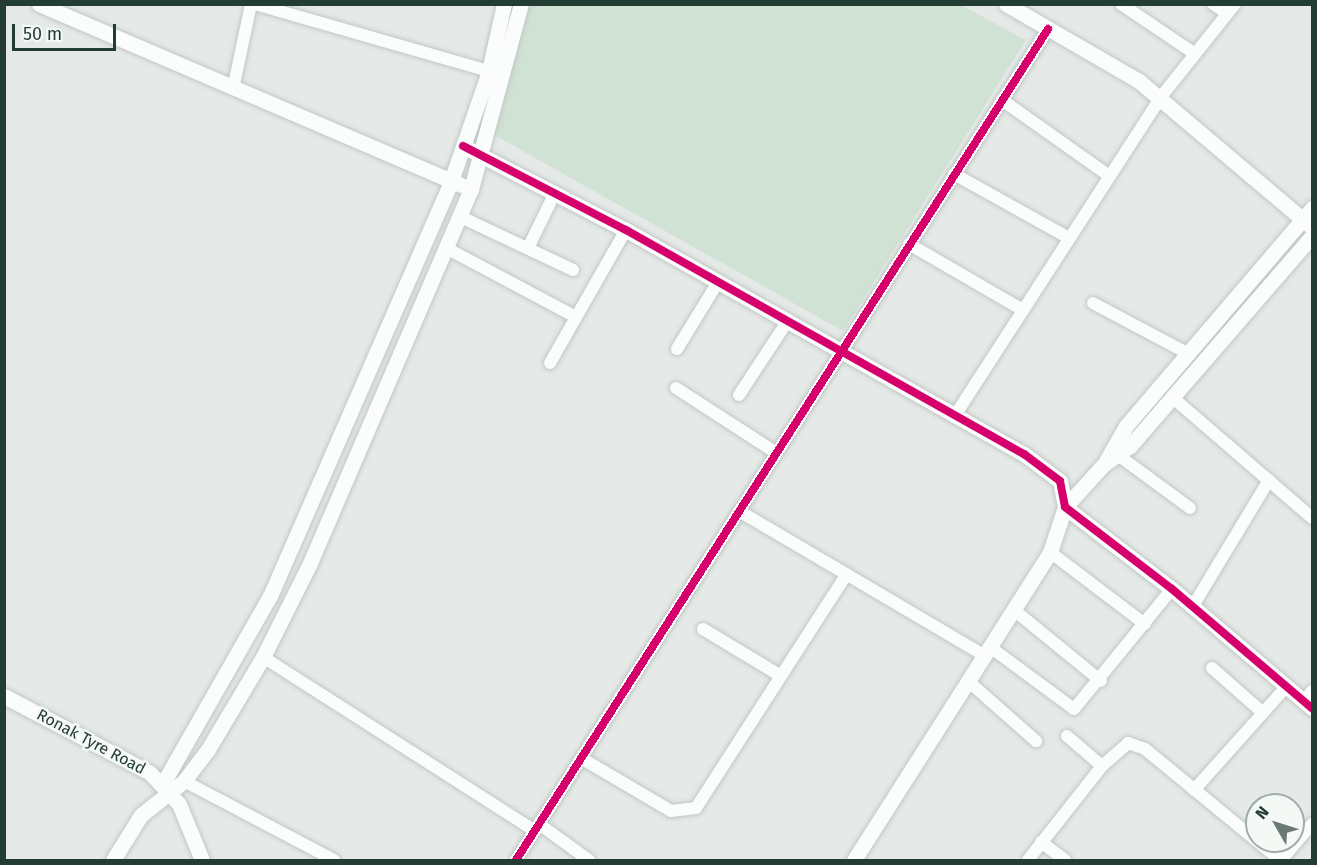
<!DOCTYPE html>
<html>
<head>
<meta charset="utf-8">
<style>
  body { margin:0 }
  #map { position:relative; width:1317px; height:865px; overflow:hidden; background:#e5eae8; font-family:"Fira Sans",sans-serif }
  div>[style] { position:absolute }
  .green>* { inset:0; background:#d0e2d4 }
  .roads { filter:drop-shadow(0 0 2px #c2c7c5) drop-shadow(0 0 2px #c2c7c5) }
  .minor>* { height:12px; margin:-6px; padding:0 6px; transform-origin:6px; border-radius:6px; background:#fbfcfc }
  .tertiary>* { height:15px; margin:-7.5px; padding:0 7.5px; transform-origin:7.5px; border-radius:7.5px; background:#fbfcfc }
  .cycleway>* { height:8px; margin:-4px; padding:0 4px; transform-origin:4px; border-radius:4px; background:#d6006c }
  span { translate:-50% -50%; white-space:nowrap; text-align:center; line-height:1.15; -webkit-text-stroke:5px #f4f9f6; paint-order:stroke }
  .street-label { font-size:16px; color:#243d34 }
  .frame { position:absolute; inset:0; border:6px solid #243d34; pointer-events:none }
  .north { position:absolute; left:1245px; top:793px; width:60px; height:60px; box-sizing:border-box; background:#f4f9f6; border:2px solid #a1aea8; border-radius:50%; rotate:309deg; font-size:16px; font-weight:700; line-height:24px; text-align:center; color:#243d34 }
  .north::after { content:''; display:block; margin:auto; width:21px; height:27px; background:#687a73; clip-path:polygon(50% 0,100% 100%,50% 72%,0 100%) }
  .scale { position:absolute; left:12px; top:24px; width:104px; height:27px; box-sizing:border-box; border:3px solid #243d34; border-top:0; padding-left:8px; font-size:18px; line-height:21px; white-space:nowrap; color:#243d34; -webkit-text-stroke:4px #f4f9f6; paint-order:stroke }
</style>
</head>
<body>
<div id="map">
  <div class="green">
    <i style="clip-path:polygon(514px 5px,961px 5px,1026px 40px,843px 331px,489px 132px)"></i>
  </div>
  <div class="roads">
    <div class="minor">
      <i style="left:255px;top:4px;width:243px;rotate:16deg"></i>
      <i style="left:1121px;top:4px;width:89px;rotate:34deg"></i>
      <i style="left:1213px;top:4px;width:17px;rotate:33deg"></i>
      <i style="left:233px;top:89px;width:87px;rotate:-78deg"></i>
      <i style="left:1002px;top:100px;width:130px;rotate:35.3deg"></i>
      <i style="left:954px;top:174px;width:129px;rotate:29.1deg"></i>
      <i style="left:461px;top:217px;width:124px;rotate:25.3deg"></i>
      <i style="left:909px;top:244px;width:129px;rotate:30.1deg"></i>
      <i style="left:528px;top:248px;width:61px;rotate:-63.9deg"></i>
      <i style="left:448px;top:249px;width:143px;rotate:28deg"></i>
      <i style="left:1093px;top:303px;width:109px;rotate:28deg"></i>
      <i style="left:677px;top:349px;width:79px;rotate:-58.5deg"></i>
      <i style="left:550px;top:363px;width:153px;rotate:-60.3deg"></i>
      <i style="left:676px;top:388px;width:118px;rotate:32.9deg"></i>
      <i style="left:739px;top:395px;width:87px;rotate:-56.7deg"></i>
      <i style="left:1172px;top:397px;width:185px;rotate:40.8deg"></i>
      <i style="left:954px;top:417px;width:380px;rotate:-57.1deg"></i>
      <i style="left:1160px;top:98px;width:120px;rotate:-51.4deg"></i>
      <i style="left:1111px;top:450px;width:98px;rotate:36.3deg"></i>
      <i style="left:739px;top:511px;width:286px;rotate:30.5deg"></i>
      <i style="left:1050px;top:552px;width:119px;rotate:37.2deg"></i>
      <i style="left:1193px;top:606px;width:147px;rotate:-58.9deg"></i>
      <i style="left:1014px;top:610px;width:112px;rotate:39.2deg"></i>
      <i style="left:703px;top:629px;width:91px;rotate:31.1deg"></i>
      <i style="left:990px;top:647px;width:104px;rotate:36.4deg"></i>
      <i style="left:1074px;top:709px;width:155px;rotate:-50.8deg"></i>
      <i style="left:263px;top:657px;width:323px;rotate:32.6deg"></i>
      <i style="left:1212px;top:668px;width:65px;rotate:41.3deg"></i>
      <i style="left:968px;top:681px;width:91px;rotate:41.4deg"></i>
      <i style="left:1304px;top:701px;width:13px;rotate:-51deg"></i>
      <i style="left:1067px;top:736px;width:46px;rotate:40.6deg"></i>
      <i style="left:581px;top:758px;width:104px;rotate:30.5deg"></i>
      <i style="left:671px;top:811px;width:25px;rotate:-7deg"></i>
      <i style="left:696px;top:808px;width:278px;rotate:-57.2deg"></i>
      <i style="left:184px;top:781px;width:170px;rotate:27.8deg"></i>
      <i style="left:1194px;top:790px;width:138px;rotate:-48.2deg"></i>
      <i style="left:539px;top:824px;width:62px;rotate:35.8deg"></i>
      <i style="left:1041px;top:842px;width:30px;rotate:37deg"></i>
      <i style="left:516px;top:860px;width:987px;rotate:-57.37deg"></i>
      <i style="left:1028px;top:860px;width:120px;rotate:-51.8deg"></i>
      <i style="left:1102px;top:766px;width:35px;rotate:-41deg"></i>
      <i style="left:1128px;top:743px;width:18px;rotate:19deg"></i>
      <i style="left:1145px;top:749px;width:175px;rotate:39.4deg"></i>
      <i style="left:1281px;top:860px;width:48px;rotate:-49.3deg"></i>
    </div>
    <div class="tertiary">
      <i style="left:39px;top:4px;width:459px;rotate:23.2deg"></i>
      <i style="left:1006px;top:4px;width:154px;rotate:30.1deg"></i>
      <i style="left:1139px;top:81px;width:226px;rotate:40.2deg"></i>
      <i style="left:463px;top:146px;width:183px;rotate:27.3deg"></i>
      <i style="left:626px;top:230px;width:457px;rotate:29.4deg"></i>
      <i style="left:1024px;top:454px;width:45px;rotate:36.9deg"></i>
      <i style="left:1060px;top:481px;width:26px;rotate:79deg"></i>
      <i style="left:1065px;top:507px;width:135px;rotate:37.5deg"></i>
      <i style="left:1172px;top:589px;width:184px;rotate:40.4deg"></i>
      <i style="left:1106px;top:461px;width:40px;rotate:-60.3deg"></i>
      <i style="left:1126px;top:426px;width:287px;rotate:-49.5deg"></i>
      <i style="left:4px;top:696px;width:165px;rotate:27.8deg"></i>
      <i style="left:150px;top:773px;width:42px;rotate:46.9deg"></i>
      <i style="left:179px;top:804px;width:61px;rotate:67.7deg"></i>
      <i style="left:162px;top:785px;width:218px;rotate:-60.3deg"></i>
      <i style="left:270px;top:596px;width:453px;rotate:-66.4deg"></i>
      <i style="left:451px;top:181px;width:116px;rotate:-70.9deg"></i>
      <i style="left:489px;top:71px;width:69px;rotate:-77.4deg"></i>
      <i style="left:113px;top:860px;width:53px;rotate:-58.1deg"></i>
      <i style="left:141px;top:815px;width:55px;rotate:-38.3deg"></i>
      <i style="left:184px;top:781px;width:38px;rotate:-53deg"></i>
      <i style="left:207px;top:751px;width:109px;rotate:-59.2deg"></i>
      <i style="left:263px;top:657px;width:105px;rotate:-63.4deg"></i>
      <i style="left:310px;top:563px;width:407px;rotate:-66.7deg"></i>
      <i style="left:471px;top:189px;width:192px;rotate:-74.9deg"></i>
      <i style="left:854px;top:860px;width:365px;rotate:-57.5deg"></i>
      <i style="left:1050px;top:552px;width:47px;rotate:-71.6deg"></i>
      <i style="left:1065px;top:507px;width:58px;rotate:-47.8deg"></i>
      <i style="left:1104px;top:464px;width:32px;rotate:-35deg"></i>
      <i style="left:1130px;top:446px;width:278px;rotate:-49.1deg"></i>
    </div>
  </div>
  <div class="cycleway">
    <i style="left:463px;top:146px;width:183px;rotate:27.3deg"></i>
    <i style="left:626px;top:230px;width:457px;rotate:29.4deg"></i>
    <i style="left:1024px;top:454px;width:45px;rotate:36.9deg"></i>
    <i style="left:1060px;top:481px;width:26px;rotate:79deg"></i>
    <i style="left:1065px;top:507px;width:135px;rotate:37.5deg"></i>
    <i style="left:1172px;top:589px;width:184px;rotate:40.4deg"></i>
    <i style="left:516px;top:860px;width:987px;rotate:-57.37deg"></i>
  </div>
  <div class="street-label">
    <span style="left:91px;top:742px;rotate:28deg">Ronak Tyre Road</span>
  </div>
  <div class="frame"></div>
  <div class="north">N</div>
  <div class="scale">50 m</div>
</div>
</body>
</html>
